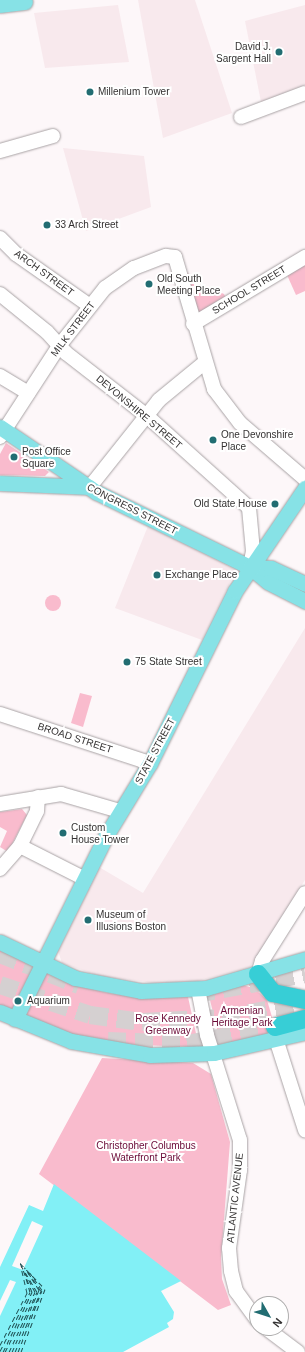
<!DOCTYPE html>
<html>
<head>
<meta charset="utf-8">
<style>
  body { margin:0 }
  #map { position:relative; width:305px; height:1352px; overflow:hidden; background:#fdf7f9; font-family:Arial,sans-serif }
  div>[style] { position:absolute }
  .built>* { inset:0; background:#f8e9ed }
  .green>* { inset:0; background:#f9bbcd }
  .round { border-radius:50% }
  .water>* { inset:0; background:#82f0f6 }
  .pier>* { inset:0; background:#fdf7f9 }
  .ferry>* { height:1px; margin-top:-0.5px; transform-origin:0; background:repeating-linear-gradient(90deg,#1e5053 0 5px,transparent 0 9px) }
  .highway-tunnel>* { height:18px; margin-top:-9px; transform-origin:0; background:repeating-linear-gradient(90deg,#d5d0d1 0 18px,transparent 0 27px) }
  .roads { filter:drop-shadow(0 0 1px #a9a3a5) drop-shadow(0 0 1px #a9a3a5) }
  .secondary>* { height:14px; margin:-7px; padding:0 7px; transform-origin:7px; border-radius:7px; background:#fff }
  .primary>* { height:15px; margin:-7.5px; padding:0 7.5px; transform-origin:7.5px; border-radius:7.5px; background:#87e2e6 }
  .highway>* { height:18px; margin:-9px; padding:0 9px; transform-origin:9px; border-radius:9px; background:#37ced6 }
  .dots>* { width:11px; height:11px; translate:-50% -50%; box-sizing:border-box; border:2px solid #fff; border-radius:50% }
  span { translate:-50% -50%; white-space:nowrap; text-align:center; line-height:1.15; -webkit-text-stroke:4px #fff; paint-order:stroke }
  .poi-label { font-size:10px; color:#343232 }
  .right { translate:-100% -50%; text-align:right }
  .left { translate:0 -50%; text-align:left }
  .street-label { font-size:10px; color:#343232 }
  .park-label { font-size:10px; color:#6a0936 }
  .north { position:absolute; left:249px; top:1296px; width:40px; height:40px; box-sizing:border-box; background:#fff; border:1px solid #aeadad; border-radius:50%; rotate:129deg; font-size:11px; font-weight:700; line-height:16px; text-align:center; color:#343232 }
  .north::after { content:''; display:block; margin:auto; width:14px; height:18px; background:#226d72; clip-path:polygon(50% 0,100% 100%,50% 72%,0 100%) }
</style>
</head>
<body>
<div id="map">
  <div class="built">
    <i style="clip-path:polygon(138px 0,195px 0,232px 113px,163px 138px)"></i>
    <i style="clip-path:polygon(118px 5px,129px 62px,45px 68px,34px 13px)"></i>
    <i style="clip-path:polygon(305px 5px,305px 87px,261px 102px,245px 21px)"></i>
    <i style="clip-path:polygon(63px 148px,144px 156px,151px 207px,86px 231px)"></i>
    <i style="clip-path:polygon(148px 526px,236px 570px,202px 640px,115px 608px)"></i>
    <i style="clip-path:polygon(305px 628px,305px 880px,250px 967px,198px 981px,163px 984px,99px 976px,62px 963px,58px 951px,99px 867px,143px 893px)"></i>
  </div>
  <div class="green">
    <i style="clip-path:polygon(305px 264px,305px 291px,296px 295px,287px 275px)"></i>
    <i style="clip-path:polygon(183px 269px,199px 283px,224px 294px,226px 298px,198px 316px)"></i>
    <i style="clip-path:polygon(6px 443px,49px 472px,45px 476px,0 475px,0 454px)"></i>
    <i class="round" style="left:45px;top:595px;width:16px;height:16px"></i>
    <i style="clip-path:polygon(80px 693px,92px 696px,83px 727px,71px 723px)"></i>
    <i style="clip-path:polygon(22px 809px,27px 815px,8px 852px,0 847px,7px 831px,0 827px,0 812px)"></i>
    <i style="clip-path:polygon(0 949px,55px 977px,103px 992px,138px 998px,188px 997px,199px 1047px,107px 1044px,51px 1029px,0 1005px)"></i>
    <i style="clip-path:polygon(242px 985px,254px 988px,267px 1000px,277px 1034px,221px 1045px,209px 996px)"></i>
    <i style="clip-path:polygon(102px 1058px,193px 1063px,211px 1074px,230px 1142px,221px 1258px,222px 1279px,231px 1305px,218px 1310px,39px 1174px)"></i>
  </div>
  <div class="water">
    <i style="clip-path:polygon(54px 1184px,181px 1281px,161px 1291px,174px 1312px,173px 1319px,167px 1323px,169px 1327px,123px 1352px,0 1352px,0 1267px,29px 1205px,43px 1211px)"></i>
  </div>
  <div class="pier">
    <i style="clip-path:polygon(32px 1221px,43px 1226px,23px 1270px,12px 1266px)"></i>
    <i style="clip-path:polygon(10px 1280px,16px 1282px,0 1316px,0 1301px)"></i>
  </div>
  <div class="ferry">
    <i style="left:20px;top:1263px;width:36px;rotate:46deg"></i>
    <i style="left:45px;top:1289px;width:67px;rotate:110.9deg"></i>
    <i style="left:0;top:1345px;width:59px;rotate:-62.6deg"></i>
    <i style="left:27px;top:1293px;width:27px;rotate:-103deg"></i>
    <i style="left:0;top:1351px;width:66px;rotate:-63deg"></i>
    <i style="left:30px;top:1292px;width:19px;rotate:-106deg"></i>
    <i style="left:3px;top:1352px;width:67px;rotate:-64.2deg"></i>
    <i style="left:32px;top:1292px;width:31px;rotate:-112deg"></i>
    <i style="left:5px;top:1352px;width:67px;rotate:-63.4deg"></i>
    <i style="left:35px;top:1292px;width:22px;rotate:-117deg"></i>
    <i style="left:9px;top:1352px;width:66px;rotate:-65deg"></i>
    <i style="left:37px;top:1292px;width:31px;rotate:-121deg"></i>
    <i style="left:12px;top:1352px;width:68px;rotate:-66.5deg"></i>
    <i style="left:39px;top:1290px;width:22px;rotate:-122deg"></i>
    <i style="left:15px;top:1352px;width:66px;rotate:-66.9deg"></i>
    <i style="left:41px;top:1291px;width:29px;rotate:-125deg"></i>
    <i style="left:18px;top:1352px;width:66px;rotate:-68.8deg"></i>
    <i style="left:42px;top:1290px;width:21px;rotate:-125deg"></i>
  </div>
  <div class="highway-tunnel">
    <i style="left:0;top:954px;width:85px;rotate:21.4deg"></i>
    <i style="left:0;top:985px;width:95px;rotate:18.4deg"></i>
    <i style="left:90px;top:1015px;width:52px;rotate:7.7deg"></i>
    <i style="left:142px;top:1022px;width:80px;rotate:-2.9deg"></i>
    <i style="left:222px;top:1018px;width:84px;rotate:-10.2deg"></i>
    <i style="left:196px;top:994px;width:111px;rotate:-10.4deg"></i>
    <i style="left:108px;top:1041px;width:79px;rotate:2.2deg"></i>
    <i style="left:187px;top:1044px;width:90px;rotate:-10.9deg"></i>
  </div>
  <div class="roads">
    <div class="secondary">
      <i style="left:241px;top:117px;width:68px;rotate:-20.6deg"></i>
      <i style="left:0;top:151px;width:55px;rotate:-15.8deg"></i>
      <i style="left:0;top:238px;width:23px;rotate:45deg"></i>
      <i style="left:16px;top:254px;width:90px;rotate:35.1deg"></i>
      <i style="left:0;top:294px;width:60px;rotate:39deg"></i>
      <i style="left:47px;top:332px;width:28px;rotate:48deg"></i>
      <i style="left:66px;top:353px;width:103px;rotate:37.9deg"></i>
      <i style="left:147px;top:416px;width:137px;rotate:42deg"></i>
      <i style="left:249px;top:508px;width:43px;rotate:84.7deg"></i>
      <i style="left:253px;top:551px;width:16px;rotate:101deg"></i>
      <i style="left:193px;top:324px;width:131px;rotate:-30.9deg"></i>
      <i style="left:0;top:376px;width:33px;rotate:31deg"></i>
      <i style="left:0;top:437px;width:108px;rotate:-57deg"></i>
      <i style="left:59px;top:346px;width:74px;rotate:-51.6deg"></i>
      <i style="left:105px;top:288px;width:35px;rotate:-35deg"></i>
      <i style="left:134px;top:268px;width:34px;rotate:-21deg"></i>
      <i style="left:166px;top:256px;width:9px;rotate:6deg"></i>
      <i style="left:175px;top:257px;width:138px;rotate:73.5deg"></i>
      <i style="left:214px;top:389px;width:43px;rotate:52.6deg"></i>
      <i style="left:240px;top:423px;width:86px;rotate:40.7deg"></i>
      <i style="left:89px;top:488px;width:112px;rotate:-51.5deg"></i>
      <i style="left:159px;top:400px;width:58px;rotate:-39.4deg"></i>
      <i style="left:0;top:714px;width:158px;rotate:18.1deg"></i>
      <i style="left:0;top:804px;width:62px;rotate:-9.3deg"></i>
      <i style="left:61px;top:794px;width:61px;rotate:16.1deg"></i>
      <i style="left:20px;top:846px;width:73px;rotate:26.9deg"></i>
      <i style="left:0;top:869px;width:30px;rotate:-49deg"></i>
      <i style="left:20px;top:846px;width:39px;rotate:-64deg"></i>
      <i style="left:37px;top:811px;width:14px;rotate:-86deg"></i>
      <i style="left:258px;top:974px;width:14px;rotate:-73deg"></i>
      <i style="left:262px;top:961px;width:80px;rotate:-57.7deg"></i>
      <i style="left:198px;top:989px;width:47px;rotate:78.9deg"></i>
      <i style="left:207px;top:1035px;width:110px;rotate:72.6deg"></i>
      <i style="left:240px;top:1140px;width:30px;rotate:90deg"></i>
      <i style="left:240px;top:1170px;width:79px;rotate:98deg"></i>
      <i style="left:229px;top:1248px;width:23px;rotate:85deg"></i>
      <i style="left:231px;top:1271px;width:21px;rotate:76deg"></i>
      <i style="left:236px;top:1291px;width:36px;rotate:54deg"></i>
      <i style="left:276px;top:1039px;width:96px;rotate:72.3deg"></i>
      <i style="left:266px;top:1328px;width:40px;rotate:37deg"></i>
    </div>
    <div class="primary">
      <i style="left:0;top:5px;width:25px;rotate:-7deg"></i>
      <i style="left:0;top:427px;width:116px;rotate:34.1deg"></i>
      <i style="left:96px;top:492px;width:171px;rotate:26deg"></i>
      <i style="left:250px;top:567px;width:23px;rotate:40deg"></i>
      <i style="left:268px;top:582px;width:42px;rotate:27.2deg"></i>
      <i style="left:0;top:483px;width:89px;rotate:2.6deg"></i>
      <i style="left:250px;top:567px;width:21px;rotate:3deg"></i>
      <i style="left:271px;top:568px;width:38px;rotate:25deg"></i>
      <i style="left:0;top:942px;width:83px;rotate:25.6deg"></i>
      <i style="left:75px;top:978px;width:67px;rotate:11.1deg"></i>
      <i style="left:141px;top:991px;width:65px;rotate:-2.6deg"></i>
      <i style="left:206px;top:988px;width:103px;rotate:-16.3deg"></i>
      <i style="left:0;top:1012px;width:77px;rotate:22.2deg"></i>
      <i style="left:71px;top:1041px;width:80px;rotate:10deg"></i>
      <i style="left:150px;top:1055px;width:64px;rotate:-1.8deg"></i>
      <i style="left:214px;top:1053px;width:93px;rotate:-13deg"></i>
      <i style="left:15px;top:1019px;width:207px;rotate:-63.6deg"></i>
      <i style="left:107px;top:834px;width:83px;rotate:-58.8deg"></i>
      <i style="left:150px;top:763px;width:192px;rotate:-63.7deg"></i>
      <i style="left:235px;top:591px;width:125px;rotate:-55.8deg"></i>
    </div>
    <div class="highway">
      <i style="left:258px;top:974px;width:24px;rotate:52deg"></i>
      <i style="left:273px;top:993px;width:33px;rotate:12deg"></i>
      <i style="left:275px;top:1027px;width:31px;rotate:-15deg"></i>
    </div>
  </div>
  <div class="dots">
    <i style="left:279px;top:52px;background:#226d72"></i>
    <i style="left:90px;top:92px;background:#226d72"></i>
    <i style="left:47px;top:225px;background:#226d72"></i>
    <i style="left:149px;top:284px;background:#226d72"></i>
    <i style="left:213px;top:440px;background:#226d72"></i>
    <i style="left:14px;top:457px;background:#226d72"></i>
    <i style="left:275px;top:504px;background:#226d72"></i>
    <i style="left:157px;top:575px;background:#226d72"></i>
    <i style="left:127px;top:662px;background:#226d72"></i>
    <i style="left:63px;top:833px;background:#226d72"></i>
    <i style="left:88px;top:920px;background:#226d72"></i>
    <i style="left:18px;top:1001px;background:#226d72"></i>
  </div>
  <div class="poi-label">
    <span class="right" style="left:271px;top:52px">David J.<br>Sargent Hall</span>
    <span class="left" style="left:98px;top:92px">Millenium Tower</span>
    <span class="left" style="left:55px;top:225px">33 Arch Street</span>
    <span class="left" style="left:157px;top:284px">Old South<br>Meeting Place</span>
    <span class="left" style="left:221px;top:440px">One Devonshire<br>Place</span>
    <span class="left" style="left:22px;top:457px">Post Office<br>Square</span>
    <span class="right" style="left:267px;top:504px">Old State House</span>
    <span class="left" style="left:165px;top:575px">Exchange Place</span>
    <span class="left" style="left:135px;top:662px">75 State Street</span>
    <span class="left" style="left:71px;top:833px">Custom<br>House Tower</span>
    <span class="left" style="left:96px;top:920px">Museum of<br>Illusions Boston</span>
    <span class="left" style="left:27px;top:1001px">Aquarium</span>
  </div>
  <div class="street-label">
    <span style="left:44px;top:273px;rotate:36deg">ARCH STREET</span>
    <span style="left:249px;top:290px;rotate:-31deg">SCHOOL STREET</span>
    <span style="left:73px;top:329px;rotate:-53deg">MILK STREET</span>
    <span style="left:139px;top:412px;rotate:40deg">DEVONSHIRE STREET</span>
    <span style="left:132px;top:509px;rotate:27deg">CONGRESS STREET</span>
    <span style="left:75px;top:738px;rotate:18deg">BROAD STREET</span>
    <span style="left:155px;top:751px;rotate:-62deg">STATE STREET</span>
    <span style="left:235px;top:1198px;rotate:-84deg">ATLANTIC AVENUE</span>
  </div>
  <div class="park-label">
    <span style="left:242px;top:1016px">Armenian<br>Heritage Park</span>
    <span style="left:168px;top:1024px">Rose Kennedy<br>Greenway</span>
    <span style="left:146px;top:1151px">Christopher Columbus<br>Waterfront Park</span>
  </div>
  <div class="north">N</div>
</div>
</body>
</html>
